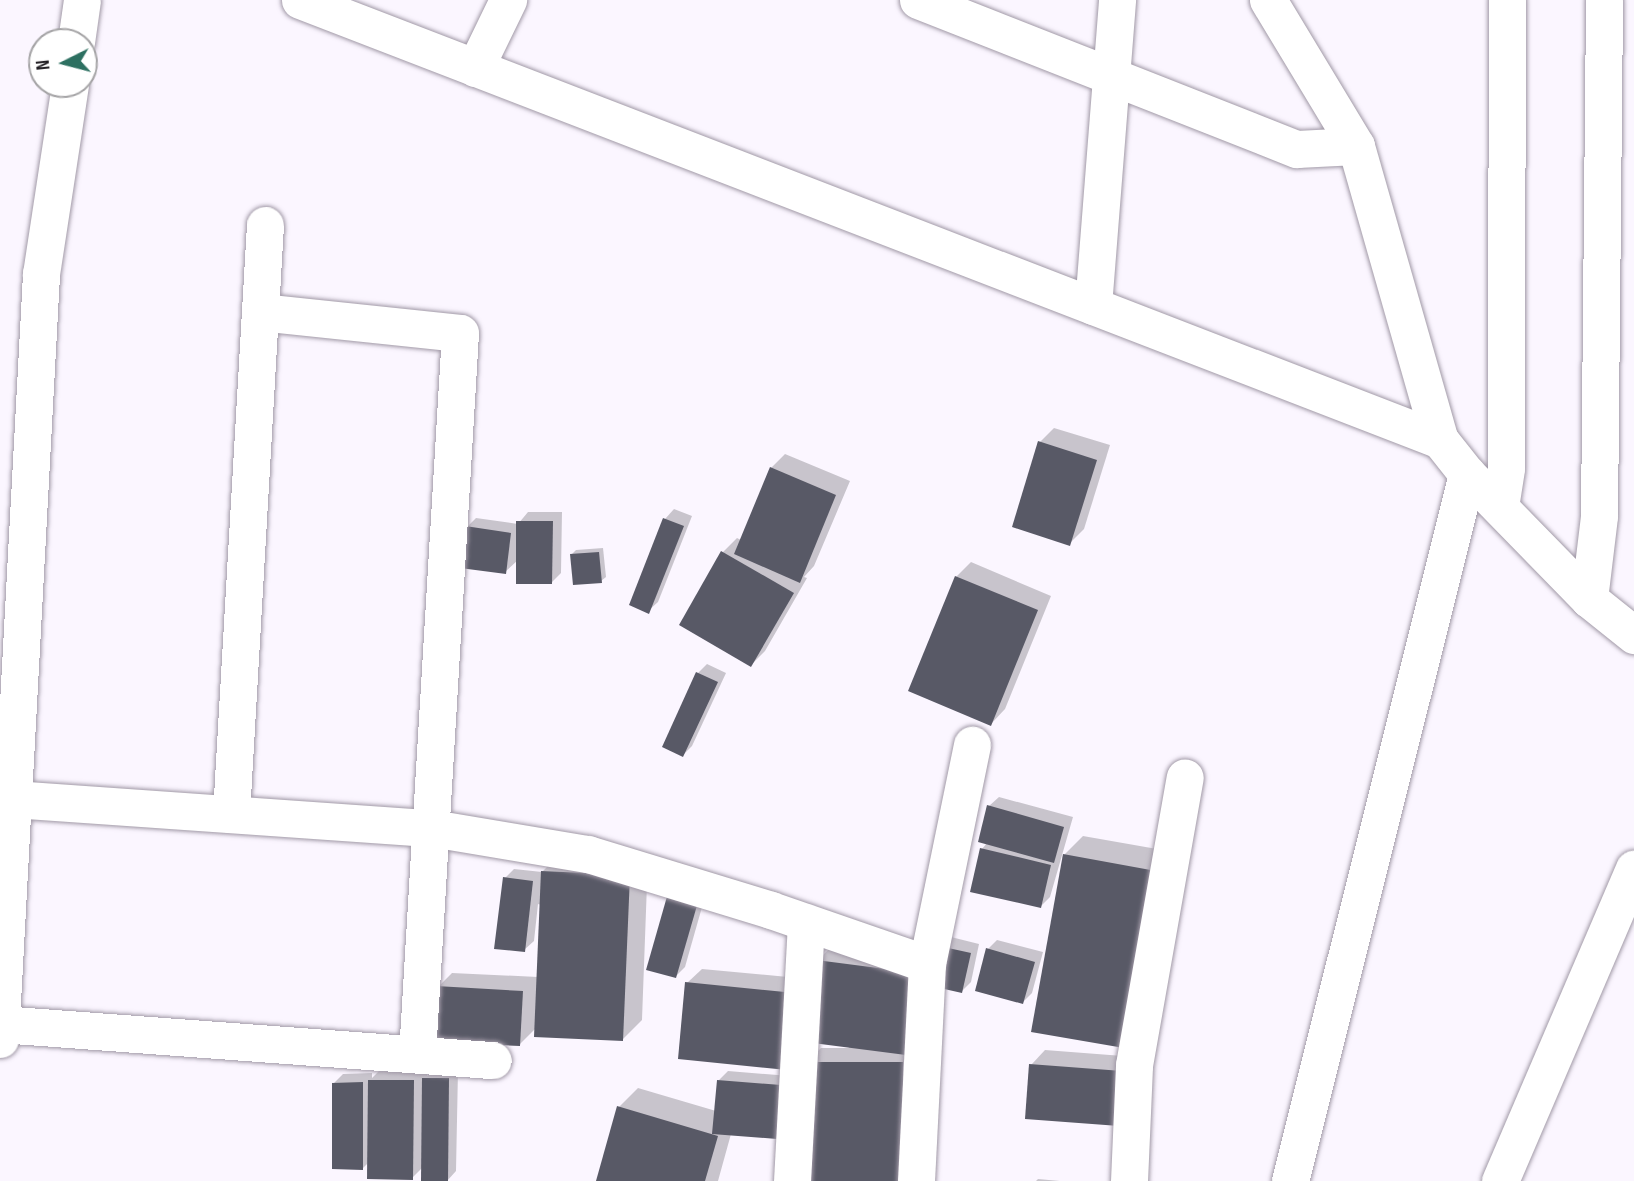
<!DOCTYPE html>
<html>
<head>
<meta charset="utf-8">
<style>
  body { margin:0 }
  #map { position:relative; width:1634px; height:1181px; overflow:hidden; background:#fbf6ff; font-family:"Sofia Sans Condensed",sans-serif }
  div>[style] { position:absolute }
  .shadow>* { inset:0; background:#0003 }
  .building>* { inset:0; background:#585966 }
  .roads { filter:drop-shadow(0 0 2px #a199a7) drop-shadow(0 0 2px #a199a7) }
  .minor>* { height:37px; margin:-18.5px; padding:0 18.5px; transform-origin:18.5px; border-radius:18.5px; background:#fff }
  span { translate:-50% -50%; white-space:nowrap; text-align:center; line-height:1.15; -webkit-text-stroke:7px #fff; paint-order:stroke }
  .north { position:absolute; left:28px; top:28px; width:70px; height:70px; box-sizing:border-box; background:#fff; border:2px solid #a5a4a6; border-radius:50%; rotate:264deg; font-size:19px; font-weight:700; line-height:28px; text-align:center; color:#1f1c21 }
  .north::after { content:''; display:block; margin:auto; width:24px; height:32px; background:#2d7061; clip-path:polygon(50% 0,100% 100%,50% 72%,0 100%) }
</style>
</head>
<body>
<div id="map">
  <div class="shadow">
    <i style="clip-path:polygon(1054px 428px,1110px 445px,1084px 529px,1069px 544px,1040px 442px)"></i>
    <i style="clip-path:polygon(785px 454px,850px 481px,814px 566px,804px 577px,807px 578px,765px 651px,751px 665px,723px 552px,737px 538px,741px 540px,771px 468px)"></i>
    <i style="clip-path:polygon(674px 509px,692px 516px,658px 602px,648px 611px,665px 519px)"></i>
    <i style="clip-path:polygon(528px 512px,562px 512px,561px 573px,551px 583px,518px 560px,505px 572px,467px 527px,476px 518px,518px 524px)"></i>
    <i style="clip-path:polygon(603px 548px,606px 577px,601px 581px,572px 554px,576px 550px)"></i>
    <i style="clip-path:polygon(971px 562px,1051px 596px,1005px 709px,991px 724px,956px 577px)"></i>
    <i style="clip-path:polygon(707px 664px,726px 673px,692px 746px,683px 755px,698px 673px)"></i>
    <i style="clip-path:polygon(999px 797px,1073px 817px,1050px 897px,1041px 906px,982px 849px,987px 843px,989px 806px)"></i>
    <i style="clip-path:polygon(1083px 836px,1174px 852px,1033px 1030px,1064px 855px)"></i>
    <i style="clip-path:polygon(561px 853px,648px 857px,642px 1020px,623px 1039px,536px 1028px,519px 1045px,438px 987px,452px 973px,538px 977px,541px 905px,538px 904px,534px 941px,524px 950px,505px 878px,514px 869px,542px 872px)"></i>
    <i style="clip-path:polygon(706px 893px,685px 967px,676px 976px,669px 894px)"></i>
    <i style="clip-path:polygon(951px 937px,979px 944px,971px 982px,962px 991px,933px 985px)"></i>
    <i style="clip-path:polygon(997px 940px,1043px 952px,1032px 993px,1023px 1002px,988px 949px)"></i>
    <i style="clip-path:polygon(832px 946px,931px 959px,917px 1177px,806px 1063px,821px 1048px,849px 1048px,817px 961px)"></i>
    <i style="clip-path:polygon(702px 969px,809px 979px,680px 1058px,687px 983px)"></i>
    <i style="clip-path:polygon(1045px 1050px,1136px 1057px,1132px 1110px,1031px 1065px)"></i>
    <i style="clip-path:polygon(384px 1066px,427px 1066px,427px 1076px,434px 1069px,458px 1070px,456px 1171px,447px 1181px,423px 1167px,412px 1178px,369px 1162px,363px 1168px,334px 1083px,343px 1074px,372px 1073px,372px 1078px)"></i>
    <i style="clip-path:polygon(728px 1071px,790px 1076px,731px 1134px,718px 1181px,598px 1181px,619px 1107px,638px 1088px,716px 1111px,718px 1081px)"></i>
    <i style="clip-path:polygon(1038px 1179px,1060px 1181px,1036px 1181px)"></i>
  </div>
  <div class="building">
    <i style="clip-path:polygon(1038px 441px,1097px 460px,1070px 546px,1012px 527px)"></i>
    <i style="clip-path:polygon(770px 467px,836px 495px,800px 583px,734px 554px)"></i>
    <i style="clip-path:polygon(663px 518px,684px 526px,649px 614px,629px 605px)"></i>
    <i style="clip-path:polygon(516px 521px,553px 521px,552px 584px,516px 584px)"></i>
    <i style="clip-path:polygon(465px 526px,511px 533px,506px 574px,460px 568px)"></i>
    <i style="clip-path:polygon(721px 551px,794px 593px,751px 667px,679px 625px)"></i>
    <i style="clip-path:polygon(599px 552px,602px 583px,573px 585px,570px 554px)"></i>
    <i style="clip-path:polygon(955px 576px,1038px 610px,991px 726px,908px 691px)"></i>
    <i style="clip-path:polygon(696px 672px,718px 682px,683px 757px,662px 747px)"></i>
    <i style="clip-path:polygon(987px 805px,1064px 827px,1054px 863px,978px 842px)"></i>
    <i style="clip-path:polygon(980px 848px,1051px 865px,1041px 908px,970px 892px)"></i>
    <i style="clip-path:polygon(1063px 854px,1156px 871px,1124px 1048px,1031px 1032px)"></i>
    <i style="clip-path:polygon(541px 871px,630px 875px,623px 1041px,534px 1037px)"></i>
    <i style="clip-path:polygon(503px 877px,533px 881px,525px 952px,494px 949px)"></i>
    <i style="clip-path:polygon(668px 893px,698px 902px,676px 978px,646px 970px)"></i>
    <i style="clip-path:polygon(939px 946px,971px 953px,962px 993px,931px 986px)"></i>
    <i style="clip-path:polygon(986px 948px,1035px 962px,1023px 1004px,975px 991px)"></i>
    <i style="clip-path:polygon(816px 960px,917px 973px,906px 1055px,805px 1042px)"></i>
    <i style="clip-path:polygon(685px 982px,795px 993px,787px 1070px,678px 1059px)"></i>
    <i style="clip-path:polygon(436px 986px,523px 991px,520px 1046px,433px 1042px)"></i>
    <i style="clip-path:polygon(804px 1062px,903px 1062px,903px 1181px,804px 1181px)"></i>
    <i style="clip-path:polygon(1029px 1064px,1122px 1071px,1119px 1126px,1025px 1119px)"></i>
    <i style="clip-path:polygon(422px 1078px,449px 1078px,448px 1181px,421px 1181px)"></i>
    <i style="clip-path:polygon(368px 1080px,414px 1080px,413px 1180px,367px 1179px)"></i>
    <i style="clip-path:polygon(717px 1080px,781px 1085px,777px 1139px,712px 1134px)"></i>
    <i style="clip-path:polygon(363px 1082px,363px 1170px,332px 1169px,332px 1083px)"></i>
    <i style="clip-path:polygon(617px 1106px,718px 1136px,705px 1181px,596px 1181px)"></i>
  </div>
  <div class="roads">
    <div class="minor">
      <i style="left:300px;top:0;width:1222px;rotate:21.1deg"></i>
      <i style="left:1440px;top:440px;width:43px;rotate:51.5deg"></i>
      <i style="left:1467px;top:474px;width:175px;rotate:45.7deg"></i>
      <i style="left:1589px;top:599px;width:58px;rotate:38.7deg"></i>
      <i style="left:918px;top:0;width:407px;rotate:21.5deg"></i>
      <i style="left:1297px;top:149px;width:59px;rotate:-2.9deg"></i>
      <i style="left:1268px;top:0;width:170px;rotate:58.9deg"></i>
      <i style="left:1356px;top:146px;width:306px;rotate:74.1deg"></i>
      <i style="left:76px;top:42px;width:42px;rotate:-81.9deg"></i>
      <i style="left:475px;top:68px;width:76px;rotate:-64.1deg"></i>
      <i style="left:1093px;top:306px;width:307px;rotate:-85.5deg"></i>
      <i style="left:260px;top:312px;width:201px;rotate:6deg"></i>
      <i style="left:460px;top:333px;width:722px;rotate:93.41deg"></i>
      <i style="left:1500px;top:507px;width:39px;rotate:-81deg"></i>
      <i style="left:1506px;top:468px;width:468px;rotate:-89.9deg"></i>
      <i style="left:1589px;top:599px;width:84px;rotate:-83.1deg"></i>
      <i style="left:1599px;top:516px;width:516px;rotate:-89.44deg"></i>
      <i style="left:13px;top:799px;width:420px;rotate:4deg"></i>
      <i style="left:432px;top:828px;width:158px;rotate:9.5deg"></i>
      <i style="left:588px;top:854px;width:191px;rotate:17deg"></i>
      <i style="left:771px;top:910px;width:165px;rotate:19.1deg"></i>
      <i style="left:231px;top:814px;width:590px;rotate:-86.7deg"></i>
      <i style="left:0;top:1024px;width:494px;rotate:4.2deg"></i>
      <i style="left:0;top:1039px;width:766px;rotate:-86.93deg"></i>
      <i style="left:41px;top:274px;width:192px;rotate:-81.3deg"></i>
      <i style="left:792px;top:1181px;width:259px;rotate:-86.9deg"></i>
      <i style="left:916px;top:1181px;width:217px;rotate:-87.1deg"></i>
      <i style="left:927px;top:964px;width:224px;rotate:-78.4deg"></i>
      <i style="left:1129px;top:1181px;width:116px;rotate:-87.5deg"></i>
      <i style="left:1134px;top:1065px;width:292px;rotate:-80deg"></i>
      <i style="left:1290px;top:1181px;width:729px;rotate:-75.94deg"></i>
      <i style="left:1500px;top:1181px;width:340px;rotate:-66.8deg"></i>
    </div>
  </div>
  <div class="north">N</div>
</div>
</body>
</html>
